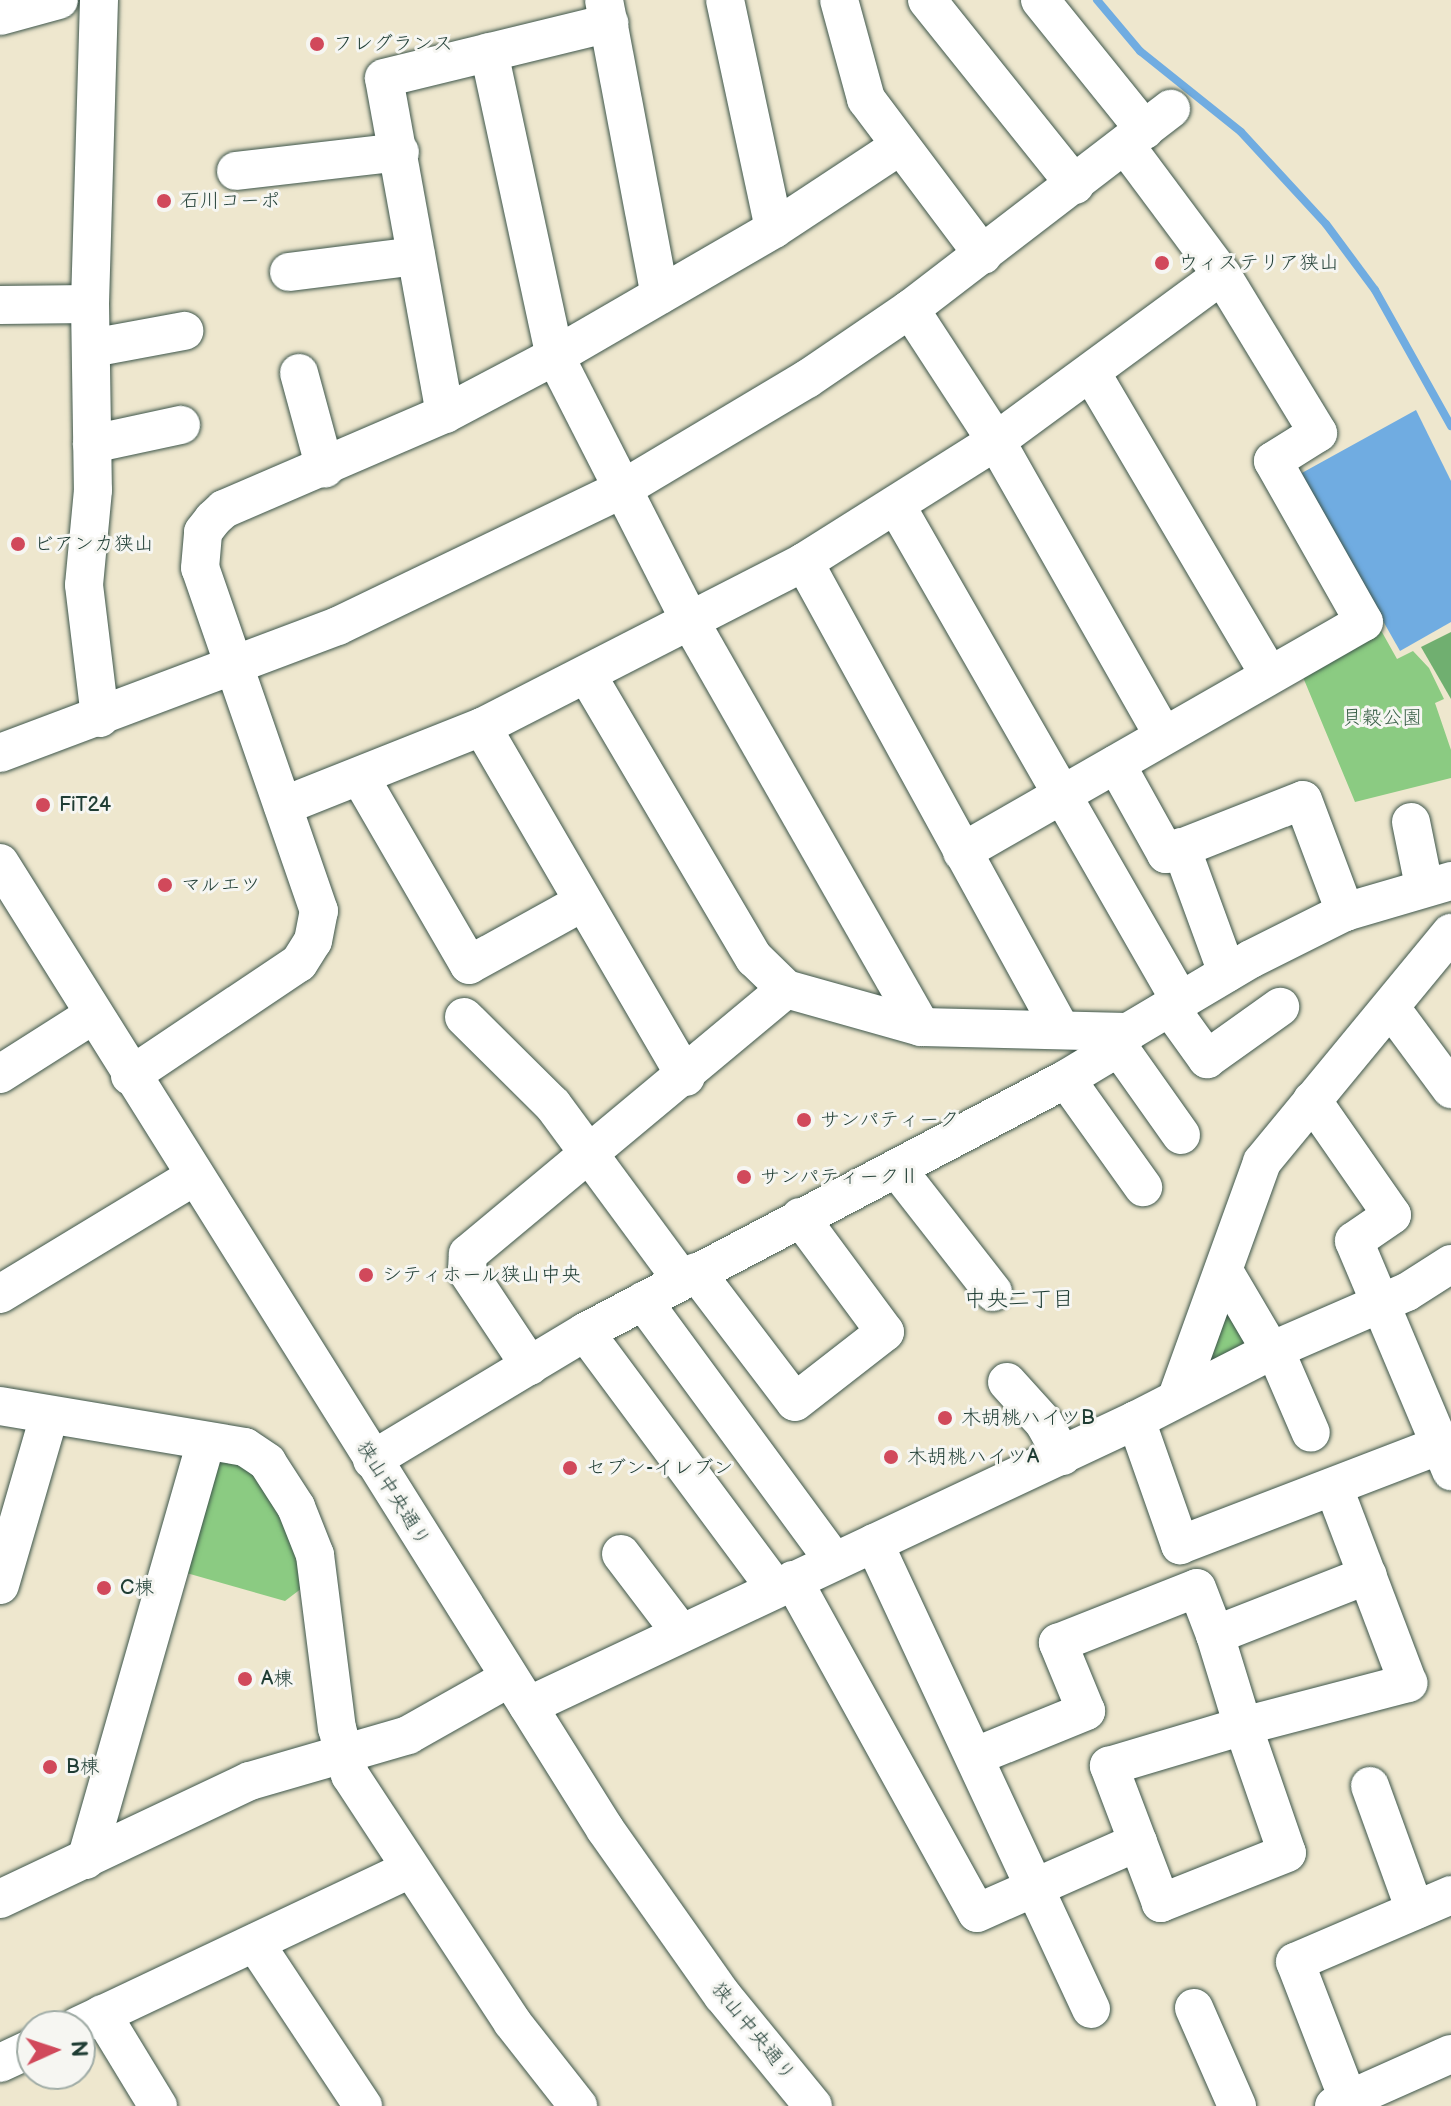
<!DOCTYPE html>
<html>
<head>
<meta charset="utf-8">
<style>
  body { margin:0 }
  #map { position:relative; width:1451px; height:2106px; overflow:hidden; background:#eee7ce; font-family:"Balsamiq Sans","Klee One",sans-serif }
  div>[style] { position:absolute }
  .green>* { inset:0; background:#8bcb82 }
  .forest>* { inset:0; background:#70af70 }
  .water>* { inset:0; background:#70ace1 }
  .stream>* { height:8px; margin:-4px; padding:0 4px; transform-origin:4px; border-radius:4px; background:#70ace1 }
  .roads { filter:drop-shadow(0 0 2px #3e564b) drop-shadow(0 0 2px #3e564b) }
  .minor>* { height:38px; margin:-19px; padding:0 19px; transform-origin:19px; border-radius:19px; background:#fff }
  .dots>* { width:22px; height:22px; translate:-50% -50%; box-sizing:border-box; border:4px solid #f6f6f2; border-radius:50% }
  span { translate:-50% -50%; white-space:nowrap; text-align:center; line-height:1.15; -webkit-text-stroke:6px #f6f6f2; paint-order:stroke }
  .poi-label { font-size:20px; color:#1f3d34 }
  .left { translate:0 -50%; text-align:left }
  .park-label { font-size:20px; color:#3a6048 }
  .street-label { font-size:20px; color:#1f3d34 }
  .neighbourhood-label { font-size:22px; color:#1f3d34 }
  .north { position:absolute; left:16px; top:2010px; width:80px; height:80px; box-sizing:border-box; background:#f6f6f2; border:2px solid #a0aca6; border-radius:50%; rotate:87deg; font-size:22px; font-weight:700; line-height:32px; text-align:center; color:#1f3d34 }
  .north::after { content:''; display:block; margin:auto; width:28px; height:36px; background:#d1495b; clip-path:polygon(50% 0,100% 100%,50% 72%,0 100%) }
</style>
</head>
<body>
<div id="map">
  <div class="green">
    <i style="clip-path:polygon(1378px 625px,1397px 659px,1413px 651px,1429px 668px,1444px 699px,1435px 703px,1451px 750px,1451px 778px,1355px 802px,1300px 670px)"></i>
    <i style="clip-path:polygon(1227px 1284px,1263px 1346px,1205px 1375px)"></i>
    <i style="clip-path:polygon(215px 1461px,247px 1463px,283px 1509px,306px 1585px,285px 1601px,183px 1572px)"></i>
  </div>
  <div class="forest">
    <i style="clip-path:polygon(1451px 632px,1451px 699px,1421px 647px)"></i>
  </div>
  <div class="water">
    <i style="clip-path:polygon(1416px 410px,1451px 481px,1451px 622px,1400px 651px,1300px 474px)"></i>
  </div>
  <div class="stream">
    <i style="left:1097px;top:0;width:67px;rotate:49.9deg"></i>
    <i style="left:1140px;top:51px;width:129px;rotate:38.7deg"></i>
    <i style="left:1241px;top:132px;width:125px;rotate:47.3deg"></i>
    <i style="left:1326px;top:224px;width:82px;rotate:53.4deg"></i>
    <i style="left:1375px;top:290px;width:156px;rotate:60.8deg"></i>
  </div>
  <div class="roads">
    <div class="minor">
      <i style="left:99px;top:0;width:304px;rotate:91.7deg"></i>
      <i style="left:90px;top:304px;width:186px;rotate:89.1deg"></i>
      <i style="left:93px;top:490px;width:95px;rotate:95.4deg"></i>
      <i style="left:84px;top:585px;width:134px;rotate:83.1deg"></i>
      <i style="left:604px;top:0;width:300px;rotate:79.3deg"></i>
      <i style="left:725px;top:0;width:234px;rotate:77.9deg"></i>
      <i style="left:839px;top:0;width:103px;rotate:74.7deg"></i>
      <i style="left:866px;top:99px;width:195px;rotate:53.1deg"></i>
      <i style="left:927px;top:0;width:237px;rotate:51.3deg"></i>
      <i style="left:1040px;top:0;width:167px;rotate:51.1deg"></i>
      <i style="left:0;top:16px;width:61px;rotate:-15.2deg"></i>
      <i style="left:489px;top:52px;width:311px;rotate:77.8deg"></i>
      <i style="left:555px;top:356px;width:300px;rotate:63deg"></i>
      <i style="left:691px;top:623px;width:465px;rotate:60.3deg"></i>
      <i style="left:236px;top:171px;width:165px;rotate:-6.6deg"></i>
      <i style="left:289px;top:272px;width:128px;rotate:-7.2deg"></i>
      <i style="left:0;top:305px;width:90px;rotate:-0.6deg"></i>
      <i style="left:910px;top:309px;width:158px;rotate:56.9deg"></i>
      <i style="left:996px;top:441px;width:338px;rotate:60.4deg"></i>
      <i style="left:92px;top:348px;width:94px;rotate:-10.5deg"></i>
      <i style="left:299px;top:373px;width:99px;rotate:74.8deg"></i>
      <i style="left:1092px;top:374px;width:349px;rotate:59.5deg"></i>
      <i style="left:445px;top:414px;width:341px;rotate:-100.3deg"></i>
      <i style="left:384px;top:78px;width:232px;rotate:-13.7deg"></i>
      <i style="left:92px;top:444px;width:91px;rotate:-12.1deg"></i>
      <i style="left:897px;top:507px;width:571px;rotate:60.16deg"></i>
      <i style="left:804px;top:562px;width:534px;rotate:61.23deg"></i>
      <i style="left:587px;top:675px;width:329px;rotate:59.5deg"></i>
      <i style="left:754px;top:958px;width:45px;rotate:44.1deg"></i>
      <i style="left:786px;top:989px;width:140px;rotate:15.7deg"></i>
      <i style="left:921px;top:1027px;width:207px;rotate:1.4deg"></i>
      <i style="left:482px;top:727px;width:405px;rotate:59.8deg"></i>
      <i style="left:0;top:753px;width:361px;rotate:-20.6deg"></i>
      <i style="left:338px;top:626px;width:312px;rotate:-25.7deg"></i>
      <i style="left:619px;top:491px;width:219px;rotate:-30.8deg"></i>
      <i style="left:807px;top:379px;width:125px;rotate:-34.2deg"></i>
      <i style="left:910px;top:309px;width:329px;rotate:-37.5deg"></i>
      <i style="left:1116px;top:764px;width:103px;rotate:60.9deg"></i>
      <i style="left:1166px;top:854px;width:147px;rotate:-21.5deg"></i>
      <i style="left:1303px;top:800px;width:120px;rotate:69.4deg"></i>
      <i style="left:360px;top:777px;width:217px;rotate:59.9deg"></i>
      <i style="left:469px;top:965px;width:130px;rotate:-28.9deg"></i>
      <i style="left:283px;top:806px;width:214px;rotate:-21.7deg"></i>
      <i style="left:482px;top:727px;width:362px;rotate:-27.1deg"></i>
      <i style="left:804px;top:562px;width:227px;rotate:-32.2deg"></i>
      <i style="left:996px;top:441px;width:280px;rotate:-36.3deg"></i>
      <i style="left:1411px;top:822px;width:65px;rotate:78.5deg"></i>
      <i style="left:1181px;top:847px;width:134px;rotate:69.9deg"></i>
      <i style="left:962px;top:852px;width:463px;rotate:-29.8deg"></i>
      <i style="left:1364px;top:622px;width:185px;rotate:-119.5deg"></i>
      <i style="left:1273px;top:461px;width:53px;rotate:-31.9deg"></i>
      <i style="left:1318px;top:433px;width:185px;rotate:-121.3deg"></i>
      <i style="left:1222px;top:275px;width:162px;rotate:-126.7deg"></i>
      <i style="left:0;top:863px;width:1140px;rotate:57.94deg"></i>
      <i style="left:605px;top:1829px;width:204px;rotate:54.8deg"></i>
      <i style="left:723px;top:1996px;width:142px;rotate:50.7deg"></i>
      <i style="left:1391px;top:1008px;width:101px;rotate:53.5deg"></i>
      <i style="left:1171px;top:1009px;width:62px;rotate:54.2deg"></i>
      <i style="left:1207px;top:1059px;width:90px;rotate:-35.5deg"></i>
      <i style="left:464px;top:1017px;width:125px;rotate:44.7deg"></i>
      <i style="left:553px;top:1105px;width:217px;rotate:53.6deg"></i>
      <i style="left:1118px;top:1046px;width:109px;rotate:54.7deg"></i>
      <i style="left:0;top:1074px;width:110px;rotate:-32.4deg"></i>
      <i style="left:130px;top:1076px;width:203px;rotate:-33.8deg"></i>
      <i style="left:299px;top:963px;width:26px;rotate:-58deg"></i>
      <i style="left:313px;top:941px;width:31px;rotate:-79deg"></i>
      <i style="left:319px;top:911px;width:363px;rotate:-109.1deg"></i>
      <i style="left:200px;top:568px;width:36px;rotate:-85deg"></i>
      <i style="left:203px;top:532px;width:16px;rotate:-52deg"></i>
      <i style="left:213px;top:519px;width:15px;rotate:-42deg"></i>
      <i style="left:224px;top:509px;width:241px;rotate:-23.3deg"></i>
      <i style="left:445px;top:414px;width:124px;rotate:-27.8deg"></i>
      <i style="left:555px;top:356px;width:253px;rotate:-30.1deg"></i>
      <i style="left:774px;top:229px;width:151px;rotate:-33.4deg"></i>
      <i style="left:1066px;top:1079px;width:133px;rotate:54.5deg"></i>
      <i style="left:1312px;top:1100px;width:140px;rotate:55.2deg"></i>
      <i style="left:1392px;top:1215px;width:46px;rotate:145.6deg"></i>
      <i style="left:1354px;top:1241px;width:250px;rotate:67.1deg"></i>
      <i style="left:897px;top:1169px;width:156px;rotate:52deg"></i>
      <i style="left:1224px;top:1271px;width:93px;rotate:59.6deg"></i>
      <i style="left:696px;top:1272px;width:163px;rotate:52.7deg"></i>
      <i style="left:795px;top:1402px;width:114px;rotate:-37.9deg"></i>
      <i style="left:885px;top:1332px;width:143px;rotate:-126.5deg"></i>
      <i style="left:0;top:1294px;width:228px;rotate:-31.2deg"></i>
      <i style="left:643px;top:1301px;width:323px;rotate:53.7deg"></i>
      <i style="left:585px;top:1332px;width:319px;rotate:53.4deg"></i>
      <i style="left:1275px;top:1350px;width:90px;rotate:66.6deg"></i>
      <i style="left:530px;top:1366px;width:114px;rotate:-123.6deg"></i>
      <i style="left:467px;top:1271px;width:17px;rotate:-87deg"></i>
      <i style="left:468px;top:1254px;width:414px;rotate:-39.8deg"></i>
      <i style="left:1007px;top:1382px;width:55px;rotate:47.9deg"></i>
      <i style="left:1044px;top:1423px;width:38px;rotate:61deg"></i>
      <i style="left:1177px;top:1397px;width:250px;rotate:-70.1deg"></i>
      <i style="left:1262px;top:1162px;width:297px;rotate:-50.5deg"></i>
      <i style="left:0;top:1406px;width:248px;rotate:9.5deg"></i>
      <i style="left:245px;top:1447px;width:27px;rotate:34deg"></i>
      <i style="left:267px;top:1462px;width:54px;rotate:57.2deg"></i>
      <i style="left:296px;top:1507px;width:52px;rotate:68.4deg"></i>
      <i style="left:315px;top:1555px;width:174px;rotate:82.8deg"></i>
      <i style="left:337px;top:1728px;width:49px;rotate:74.5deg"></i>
      <i style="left:350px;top:1775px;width:295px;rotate:56.7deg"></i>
      <i style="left:512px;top:2022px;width:107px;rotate:51.8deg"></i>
      <i style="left:1136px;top:1420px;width:133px;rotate:70.6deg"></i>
      <i style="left:1180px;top:1545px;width:279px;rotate:-21deg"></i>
      <i style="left:372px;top:1460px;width:249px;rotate:-31deg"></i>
      <i style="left:585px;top:1332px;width:543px;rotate:-27.74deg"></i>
      <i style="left:1066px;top:1079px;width:47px;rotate:-31deg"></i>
      <i style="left:1106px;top:1055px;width:32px;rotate:-46deg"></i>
      <i style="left:1128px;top:1032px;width:143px;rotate:-30.7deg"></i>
      <i style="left:1251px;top:959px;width:105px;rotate:-26.6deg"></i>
      <i style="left:1345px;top:912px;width:110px;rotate:-16.3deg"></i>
      <i style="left:874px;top:1543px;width:514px;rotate:65.03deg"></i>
      <i style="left:621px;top:1554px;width:99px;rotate:52.8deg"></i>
      <i style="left:793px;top:1580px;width:380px;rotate:61.1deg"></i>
      <i style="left:977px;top:1913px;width:176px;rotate:-23.8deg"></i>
      <i style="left:0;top:1585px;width:176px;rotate:-73.8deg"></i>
      <i style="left:1215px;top:1635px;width:164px;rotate:-21.4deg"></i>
      <i style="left:528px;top:1706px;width:672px;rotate:-25.19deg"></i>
      <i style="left:1136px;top:1420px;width:152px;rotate:-27.1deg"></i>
      <i style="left:1271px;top:1351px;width:148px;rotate:-23.5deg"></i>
      <i style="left:1407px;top:1292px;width:52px;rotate:-32.5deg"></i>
      <i style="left:976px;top:1756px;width:119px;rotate:-22.2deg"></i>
      <i style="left:1086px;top:1711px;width:74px;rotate:-112.4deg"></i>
      <i style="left:1058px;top:1643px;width:149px;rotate:-21.6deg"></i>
      <i style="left:1197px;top:1588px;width:50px;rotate:69deg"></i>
      <i style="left:1215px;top:1635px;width:95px;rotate:72.9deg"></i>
      <i style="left:1243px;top:1726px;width:134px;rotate:70.9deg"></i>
      <i style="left:1287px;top:1853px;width:136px;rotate:158.4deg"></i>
      <i style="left:1161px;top:1903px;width:147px;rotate:-110.8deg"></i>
      <i style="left:1109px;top:1766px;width:140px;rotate:-16.6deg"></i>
      <i style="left:1243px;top:1726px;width:171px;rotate:-14.6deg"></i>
      <i style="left:1408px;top:1683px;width:209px;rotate:-110.8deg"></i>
      <i style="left:1370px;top:1786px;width:132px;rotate:70.1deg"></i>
      <i style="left:86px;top:1860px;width:436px;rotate:-74deg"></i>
      <i style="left:0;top:1899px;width:276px;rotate:-25.3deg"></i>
      <i style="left:250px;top:1781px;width:165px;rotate:-16.2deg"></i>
      <i style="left:408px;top:1735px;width:116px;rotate:-29.4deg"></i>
      <i style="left:255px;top:1943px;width:196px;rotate:56.5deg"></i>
      <i style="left:1194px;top:2008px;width:107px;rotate:66.3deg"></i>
      <i style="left:102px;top:2014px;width:108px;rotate:58.7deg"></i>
      <i style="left:78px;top:2026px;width:365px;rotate:-25.3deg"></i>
      <i style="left:0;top:2063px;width:35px;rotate:-25deg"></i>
      <i style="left:1348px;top:2099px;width:147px;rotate:-111.1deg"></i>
      <i style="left:1295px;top:1962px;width:170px;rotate:-23.2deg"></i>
      <i style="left:1334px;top:2106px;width:128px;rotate:-24deg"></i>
    </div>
  </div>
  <div class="dots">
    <i style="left:317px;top:44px;background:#d1495b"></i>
    <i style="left:164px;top:201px;background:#d1495b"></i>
    <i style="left:1162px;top:263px;background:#d1495b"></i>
    <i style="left:18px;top:544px;background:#d1495b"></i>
    <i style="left:43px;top:805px;background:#d1495b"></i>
    <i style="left:165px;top:885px;background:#d1495b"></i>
    <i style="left:804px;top:1120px;background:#d1495b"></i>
    <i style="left:744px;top:1177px;background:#d1495b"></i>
    <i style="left:366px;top:1275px;background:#d1495b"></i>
    <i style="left:945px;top:1418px;background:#d1495b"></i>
    <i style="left:891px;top:1457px;background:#d1495b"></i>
    <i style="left:570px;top:1468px;background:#d1495b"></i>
    <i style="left:104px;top:1588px;background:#d1495b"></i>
    <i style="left:245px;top:1679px;background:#d1495b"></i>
    <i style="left:50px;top:1767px;background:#d1495b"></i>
  </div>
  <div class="poi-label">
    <span class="left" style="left:333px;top:44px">フレグランス</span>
    <span class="left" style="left:180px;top:201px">石川コーポ</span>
    <span class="left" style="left:1178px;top:263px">ウィステリア狭山</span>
    <span class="left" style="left:34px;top:544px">ビアンカ狭山</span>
    <span class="left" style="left:59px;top:805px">FiT24</span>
    <span class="left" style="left:181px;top:885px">マルエツ</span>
    <span class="left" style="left:820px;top:1120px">サンパティーク</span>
    <span class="left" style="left:760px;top:1177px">サンパティークⅡ</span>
    <span class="left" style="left:382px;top:1275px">シティホール狭山中央</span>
    <span class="left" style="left:961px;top:1418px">木胡桃ハイツB</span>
    <span class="left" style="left:907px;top:1457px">木胡桃ハイツA</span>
    <span class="left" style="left:586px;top:1468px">セブン-イレブン</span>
    <span class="left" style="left:120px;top:1588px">C棟</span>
    <span class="left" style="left:261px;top:1679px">A棟</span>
    <span class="left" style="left:66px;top:1767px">B棟</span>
  </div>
  <div class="park-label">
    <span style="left:1382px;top:718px">貝穀公園</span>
  </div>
  <div class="street-label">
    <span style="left:393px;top:1494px;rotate:58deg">狭山中央通り</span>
    <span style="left:753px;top:2032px;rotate:51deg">狭山中央通り</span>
  </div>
  <div class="neighbourhood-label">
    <span style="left:1019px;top:1300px">中央二丁目</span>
  </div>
  <div class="north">N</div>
</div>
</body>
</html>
